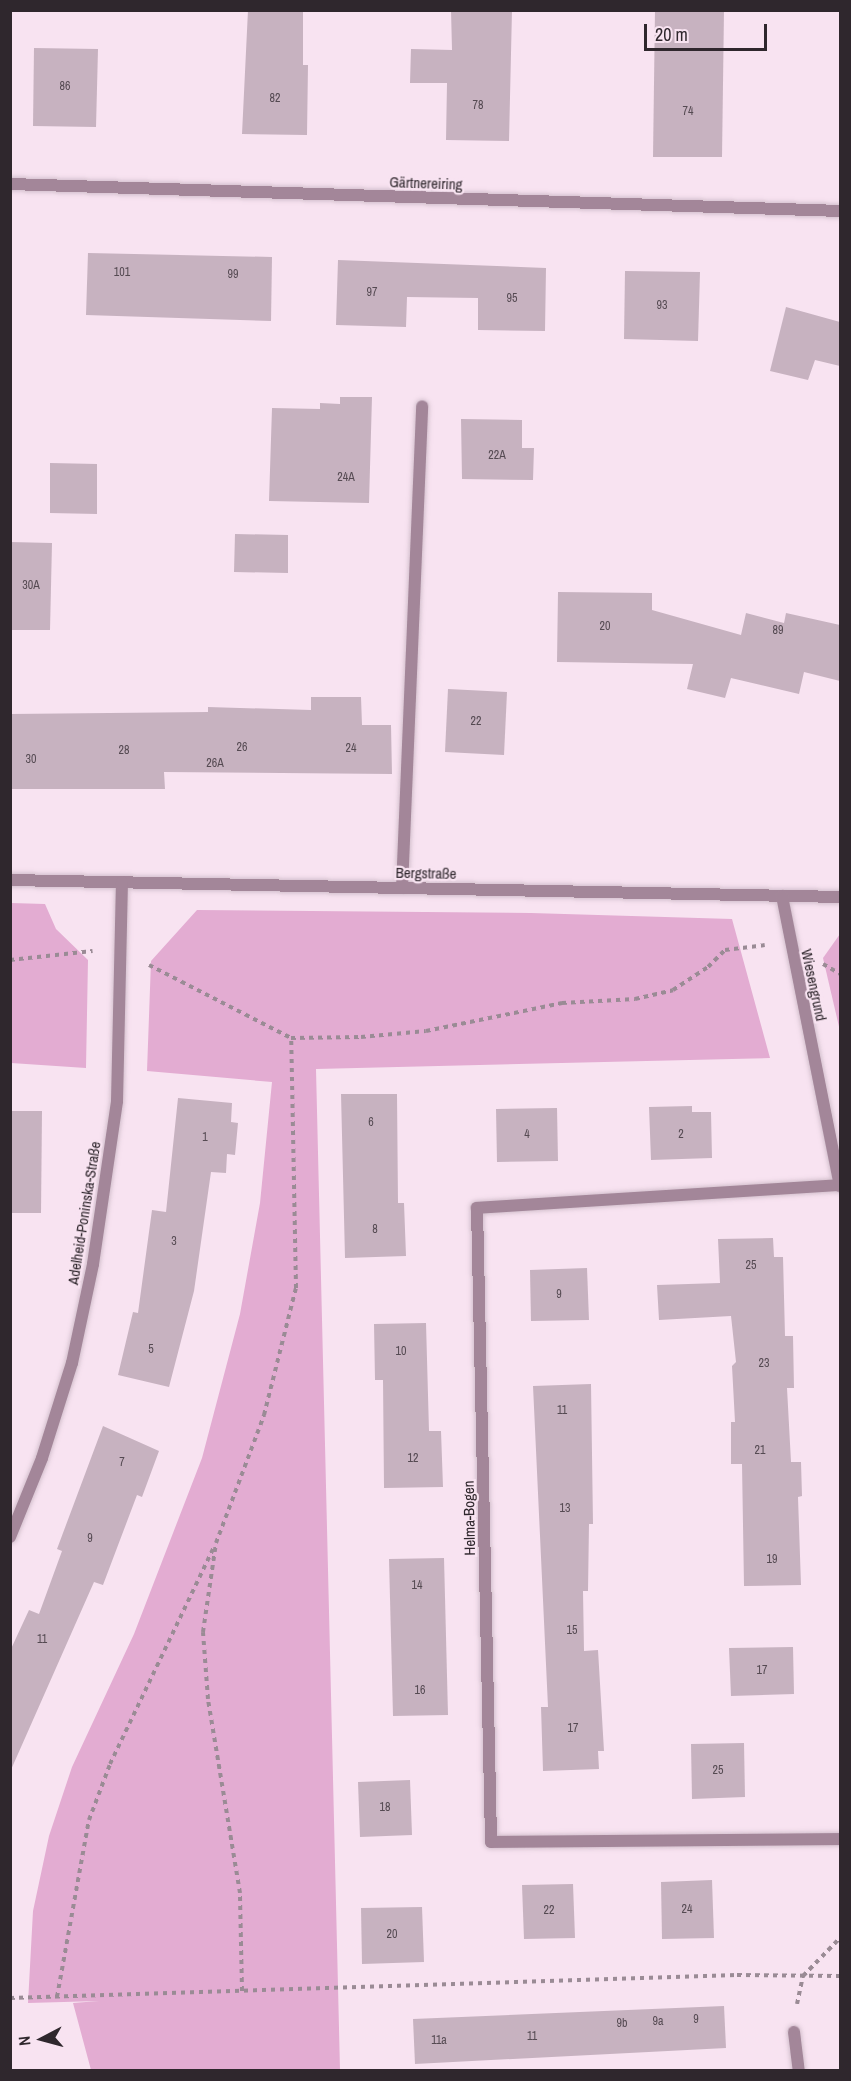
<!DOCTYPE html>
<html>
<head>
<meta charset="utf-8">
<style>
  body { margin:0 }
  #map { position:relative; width:851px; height:2081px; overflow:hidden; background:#f8e3f1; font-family:"Archivo Narrow",sans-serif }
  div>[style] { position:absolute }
  .green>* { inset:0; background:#e3acd2 }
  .building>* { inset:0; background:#c7b2c0 }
  .path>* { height:4px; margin-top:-2px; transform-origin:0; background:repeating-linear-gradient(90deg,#9a8b95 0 4.5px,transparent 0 9px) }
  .roads { filter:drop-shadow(0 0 2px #d4c1ce) drop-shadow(0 0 2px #d4c1ce) }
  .service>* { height:12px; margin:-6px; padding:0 6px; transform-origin:6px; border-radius:6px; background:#a38699 }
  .minor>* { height:12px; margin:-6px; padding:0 6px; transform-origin:6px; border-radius:6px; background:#a38699 }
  span { translate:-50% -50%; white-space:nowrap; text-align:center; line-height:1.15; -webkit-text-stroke:4.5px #f8e3f1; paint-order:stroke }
  .number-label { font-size:12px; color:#554a52 }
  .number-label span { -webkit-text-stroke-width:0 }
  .street-label { font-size:15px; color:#2f272d }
  .frame { position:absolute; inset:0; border:12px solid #2f272d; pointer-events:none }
  .north { position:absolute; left:12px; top:2009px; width:60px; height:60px; -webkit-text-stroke:4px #f8e3f1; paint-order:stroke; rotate:264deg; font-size:16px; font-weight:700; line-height:24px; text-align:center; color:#2f272d }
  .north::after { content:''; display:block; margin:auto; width:21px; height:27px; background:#2f272d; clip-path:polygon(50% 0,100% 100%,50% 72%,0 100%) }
  .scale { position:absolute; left:644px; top:24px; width:123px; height:27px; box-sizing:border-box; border:3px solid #2f272d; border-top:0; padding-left:8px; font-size:18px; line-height:21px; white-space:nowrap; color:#2f272d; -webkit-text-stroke:4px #f8e3f1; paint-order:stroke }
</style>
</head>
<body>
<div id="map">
  <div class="green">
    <i style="clip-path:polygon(11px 903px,45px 904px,56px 929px,88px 960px,86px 1068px,11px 1063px)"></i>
    <i style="clip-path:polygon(197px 910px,531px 913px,732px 919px,770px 1058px,316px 1069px,340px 2070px,91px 2070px,73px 2003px,99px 2001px,28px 2003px,33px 1911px,49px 1836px,72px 1767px,134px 1634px,202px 1458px,240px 1314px,260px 1203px,272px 1082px,147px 1071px,151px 961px)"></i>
    <i style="clip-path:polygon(840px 934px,840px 1031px,823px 958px)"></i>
  </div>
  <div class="building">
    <i style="clip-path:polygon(248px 10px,303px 10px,303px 65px,308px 65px,307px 135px,242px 134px)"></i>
    <i style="clip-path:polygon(451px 10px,512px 10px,509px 141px,446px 140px,447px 83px,410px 83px,411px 49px,452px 50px)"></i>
    <i style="clip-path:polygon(655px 10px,724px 10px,722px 157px,653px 157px)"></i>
    <i style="clip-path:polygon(34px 48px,98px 49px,96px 127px,33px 126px)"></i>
    <i style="clip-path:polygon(88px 253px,272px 257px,271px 321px,86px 315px)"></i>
    <i style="clip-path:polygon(338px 260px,546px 268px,545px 331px,478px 330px,478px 298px,407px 297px,406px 327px,336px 325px)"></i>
    <i style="clip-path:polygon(625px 271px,700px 272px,698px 341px,624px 339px)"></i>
    <i style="clip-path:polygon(786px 307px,840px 322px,840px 366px,815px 360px,808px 380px,770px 371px)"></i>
    <i style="clip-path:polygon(340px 397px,372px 397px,369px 503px,269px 501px,272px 408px,320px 409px,320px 403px,340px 404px)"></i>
    <i style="clip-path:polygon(461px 419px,522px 420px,522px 448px,534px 448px,533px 480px,462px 479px)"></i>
    <i style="clip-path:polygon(50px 463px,97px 464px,97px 514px,50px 513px)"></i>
    <i style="clip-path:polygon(235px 534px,288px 535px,288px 573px,234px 572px)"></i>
    <i style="clip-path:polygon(10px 542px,52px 543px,50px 630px,10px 630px)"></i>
    <i style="clip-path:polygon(558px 592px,652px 593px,652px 610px,741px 635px,746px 613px,784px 623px,786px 613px,840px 625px,840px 681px,804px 672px,799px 694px,731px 678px,725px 698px,687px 689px,693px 664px,557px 662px)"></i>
    <i style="clip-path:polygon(448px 689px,507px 692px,504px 755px,445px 752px)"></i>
    <i style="clip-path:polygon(311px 697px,361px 697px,362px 725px,391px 725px,392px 774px,164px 772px,165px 789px,10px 789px,10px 714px,208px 712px,208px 707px,311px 710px)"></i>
    <i style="clip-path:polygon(341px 1094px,397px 1094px,398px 1203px,404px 1203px,406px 1256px,345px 1258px)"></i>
    <i style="clip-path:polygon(178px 1098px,232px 1103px,231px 1122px,238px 1123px,235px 1155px,227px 1154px,226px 1173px,211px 1172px,194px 1291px,169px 1387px,118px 1375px,133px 1312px,138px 1313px,152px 1210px,166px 1212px)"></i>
    <i style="clip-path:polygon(692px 1106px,692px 1112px,711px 1112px,712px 1158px,651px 1160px,649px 1107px)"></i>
    <i style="clip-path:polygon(557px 1108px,558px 1161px,497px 1162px,496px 1109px)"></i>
    <i style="clip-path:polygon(10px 1111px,42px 1111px,41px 1213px,10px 1213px)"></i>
    <i style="clip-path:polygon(773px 1238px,774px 1257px,783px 1257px,785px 1336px,793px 1336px,794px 1388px,787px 1388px,791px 1462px,801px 1462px,802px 1496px,798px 1497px,801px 1585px,744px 1586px,742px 1464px,731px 1464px,731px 1422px,735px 1422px,732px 1366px,736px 1362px,731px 1316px,659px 1320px,657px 1285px,720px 1283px,718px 1239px)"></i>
    <i style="clip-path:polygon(587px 1268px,589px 1320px,531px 1321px,530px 1270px)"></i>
    <i style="clip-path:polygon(426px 1323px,429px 1431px,441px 1431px,443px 1487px,384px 1488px,383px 1380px,375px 1380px,374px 1324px)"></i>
    <i style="clip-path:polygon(591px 1384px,593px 1524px,589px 1524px,588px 1591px,583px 1591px,584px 1651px,598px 1650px,604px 1751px,598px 1751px,599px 1769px,543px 1771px,541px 1707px,548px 1707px,533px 1386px)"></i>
    <i style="clip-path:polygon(103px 1426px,159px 1451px,142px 1497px,137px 1495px,103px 1585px,94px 1582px,10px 1772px,10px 1651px,29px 1610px,39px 1614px,62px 1551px,57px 1549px)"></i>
    <i style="clip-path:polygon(444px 1558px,448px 1715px,393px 1716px,389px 1559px)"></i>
    <i style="clip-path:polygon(793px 1647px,794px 1694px,731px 1696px,729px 1648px)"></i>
    <i style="clip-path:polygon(744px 1743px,745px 1797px,692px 1799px,691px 1744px)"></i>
    <i style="clip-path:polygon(410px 1780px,412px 1835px,360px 1837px,358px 1782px)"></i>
    <i style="clip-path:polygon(712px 1880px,714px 1938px,662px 1939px,661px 1882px)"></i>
    <i style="clip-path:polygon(573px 1884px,575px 1938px,524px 1939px,522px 1885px)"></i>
    <i style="clip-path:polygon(422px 1907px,424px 1962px,362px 1964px,361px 1908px)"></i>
    <i style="clip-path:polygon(724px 2006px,726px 2048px,415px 2064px,413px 2019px)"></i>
  </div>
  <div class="path">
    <i style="left:10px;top:960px;width:83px;rotate:-6.2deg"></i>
    <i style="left:823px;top:964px;width:20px;rotate:30deg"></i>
    <i style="left:149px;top:965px;width:160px;rotate:27.2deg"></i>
    <i style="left:291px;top:1038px;width:70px;rotate:-0.8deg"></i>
    <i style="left:361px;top:1037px;width:65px;rotate:-5.3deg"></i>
    <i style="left:426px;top:1031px;width:139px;rotate:-11.6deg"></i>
    <i style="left:562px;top:1003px;width:73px;rotate:-3.1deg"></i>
    <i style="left:635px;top:999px;width:39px;rotate:-13deg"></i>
    <i style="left:673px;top:990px;width:42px;rotate:-33.3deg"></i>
    <i style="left:708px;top:967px;width:24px;rotate:-45deg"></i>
    <i style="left:725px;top:950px;width:40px;rotate:-7.1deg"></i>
    <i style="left:242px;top:1991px;width:98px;rotate:-91.2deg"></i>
    <i style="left:240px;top:1893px;width:197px;rotate:-99.4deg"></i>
    <i style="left:208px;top:1699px;width:67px;rotate:-94.3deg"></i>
    <i style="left:203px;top:1632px;width:90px;rotate:-81.7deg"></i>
    <i style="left:216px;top:1543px;width:137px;rotate:-69.4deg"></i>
    <i style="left:264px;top:1415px;width:131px;rotate:-75.9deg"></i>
    <i style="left:296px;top:1288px;width:250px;rotate:-91.1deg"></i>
    <i style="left:57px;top:1997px;width:180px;rotate:-79.8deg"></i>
    <i style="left:89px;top:1820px;width:60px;rotate:-69.4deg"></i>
    <i style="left:110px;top:1764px;width:241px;rotate:-64.4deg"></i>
    <i style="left:10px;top:1998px;width:727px;rotate:-1.81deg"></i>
    <i style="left:737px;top:1975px;width:103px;rotate:0.6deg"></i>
    <i style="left:797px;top:2004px;width:29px;rotate:-78deg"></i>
    <i style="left:803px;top:1976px;width:53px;rotate:-45.8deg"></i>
  </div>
  <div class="roads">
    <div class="service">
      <i style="left:402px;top:888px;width:482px;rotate:-87.6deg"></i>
      <i style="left:840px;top:1185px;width:364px;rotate:176.4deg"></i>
      <i style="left:477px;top:1208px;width:634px;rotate:88.73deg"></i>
      <i style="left:491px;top:1842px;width:349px;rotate:-0.5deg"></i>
    </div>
    <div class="minor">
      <i style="left:10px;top:184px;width:830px;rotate:1.86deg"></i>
      <i style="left:10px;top:880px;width:830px;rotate:1.17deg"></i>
      <i style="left:782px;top:896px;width:296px;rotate:78.7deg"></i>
      <i style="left:10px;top:1537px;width:85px;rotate:-67.9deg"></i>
      <i style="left:42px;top:1458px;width:100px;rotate:-72.5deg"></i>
      <i style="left:72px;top:1363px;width:101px;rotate:-78deg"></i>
      <i style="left:93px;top:1264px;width:165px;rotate:-81.6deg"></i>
      <i style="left:117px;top:1101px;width:219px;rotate:-88.7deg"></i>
      <i style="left:794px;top:2032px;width:38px;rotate:83deg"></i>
    </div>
  </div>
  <div class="number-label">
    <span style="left:65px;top:87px">86</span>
    <span style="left:275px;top:99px">82</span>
    <span style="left:478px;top:106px">78</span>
    <span style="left:688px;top:112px">74</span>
    <span style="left:122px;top:273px">101</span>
    <span style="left:233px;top:275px">99</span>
    <span style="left:372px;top:293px">97</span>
    <span style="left:512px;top:299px">95</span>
    <span style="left:662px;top:306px">93</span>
    <span style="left:497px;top:456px">22A</span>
    <span style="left:346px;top:478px">24A</span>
    <span style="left:31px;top:586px">30A</span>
    <span style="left:605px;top:627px">20</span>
    <span style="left:778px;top:631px">89</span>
    <span style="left:476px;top:722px">22</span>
    <span style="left:242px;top:748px">26</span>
    <span style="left:351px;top:749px">24</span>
    <span style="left:124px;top:751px">28</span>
    <span style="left:31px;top:760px">30</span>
    <span style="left:215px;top:764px">26A</span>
    <span style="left:371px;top:1123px">6</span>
    <span style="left:527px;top:1135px">4</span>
    <span style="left:681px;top:1135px">2</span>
    <span style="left:205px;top:1138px">1</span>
    <span style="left:375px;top:1230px">8</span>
    <span style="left:174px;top:1242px">3</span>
    <span style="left:751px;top:1266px">25</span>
    <span style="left:559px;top:1295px">9</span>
    <span style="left:151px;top:1350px">5</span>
    <span style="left:401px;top:1352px">10</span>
    <span style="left:764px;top:1364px">23</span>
    <span style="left:562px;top:1411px">11</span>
    <span style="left:760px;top:1451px">21</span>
    <span style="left:413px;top:1459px">12</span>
    <span style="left:122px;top:1463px">7</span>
    <span style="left:565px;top:1509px">13</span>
    <span style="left:90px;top:1539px">9</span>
    <span style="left:772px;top:1560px">19</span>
    <span style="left:417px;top:1586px">14</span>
    <span style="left:572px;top:1631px">15</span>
    <span style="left:42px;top:1640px">11</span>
    <span style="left:762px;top:1671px">17</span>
    <span style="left:420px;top:1691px">16</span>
    <span style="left:573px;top:1729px">17</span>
    <span style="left:718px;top:1771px">25</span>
    <span style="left:385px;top:1808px">18</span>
    <span style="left:687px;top:1910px">24</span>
    <span style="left:549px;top:1911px">22</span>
    <span style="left:392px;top:1935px">20</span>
    <span style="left:696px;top:2020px">9</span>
    <span style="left:658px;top:2022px">9a</span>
    <span style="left:622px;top:2024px">9b</span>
    <span style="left:532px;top:2037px">11</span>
    <span style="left:439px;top:2041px">11a</span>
  </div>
  <div class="street-label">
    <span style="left:426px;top:183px;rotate:2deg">Gärtnereiring</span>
    <span style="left:426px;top:873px;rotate:1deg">Bergstraße</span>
    <span style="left:814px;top:985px;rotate:78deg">Wiesengrund</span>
    <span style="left:84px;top:1213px;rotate:-81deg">Adelheid-Poninska-Straße</span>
    <span style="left:469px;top:1518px;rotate:-91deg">Helma-Bogen</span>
  </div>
  <div class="frame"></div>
  <div class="north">N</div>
  <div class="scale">20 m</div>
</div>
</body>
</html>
